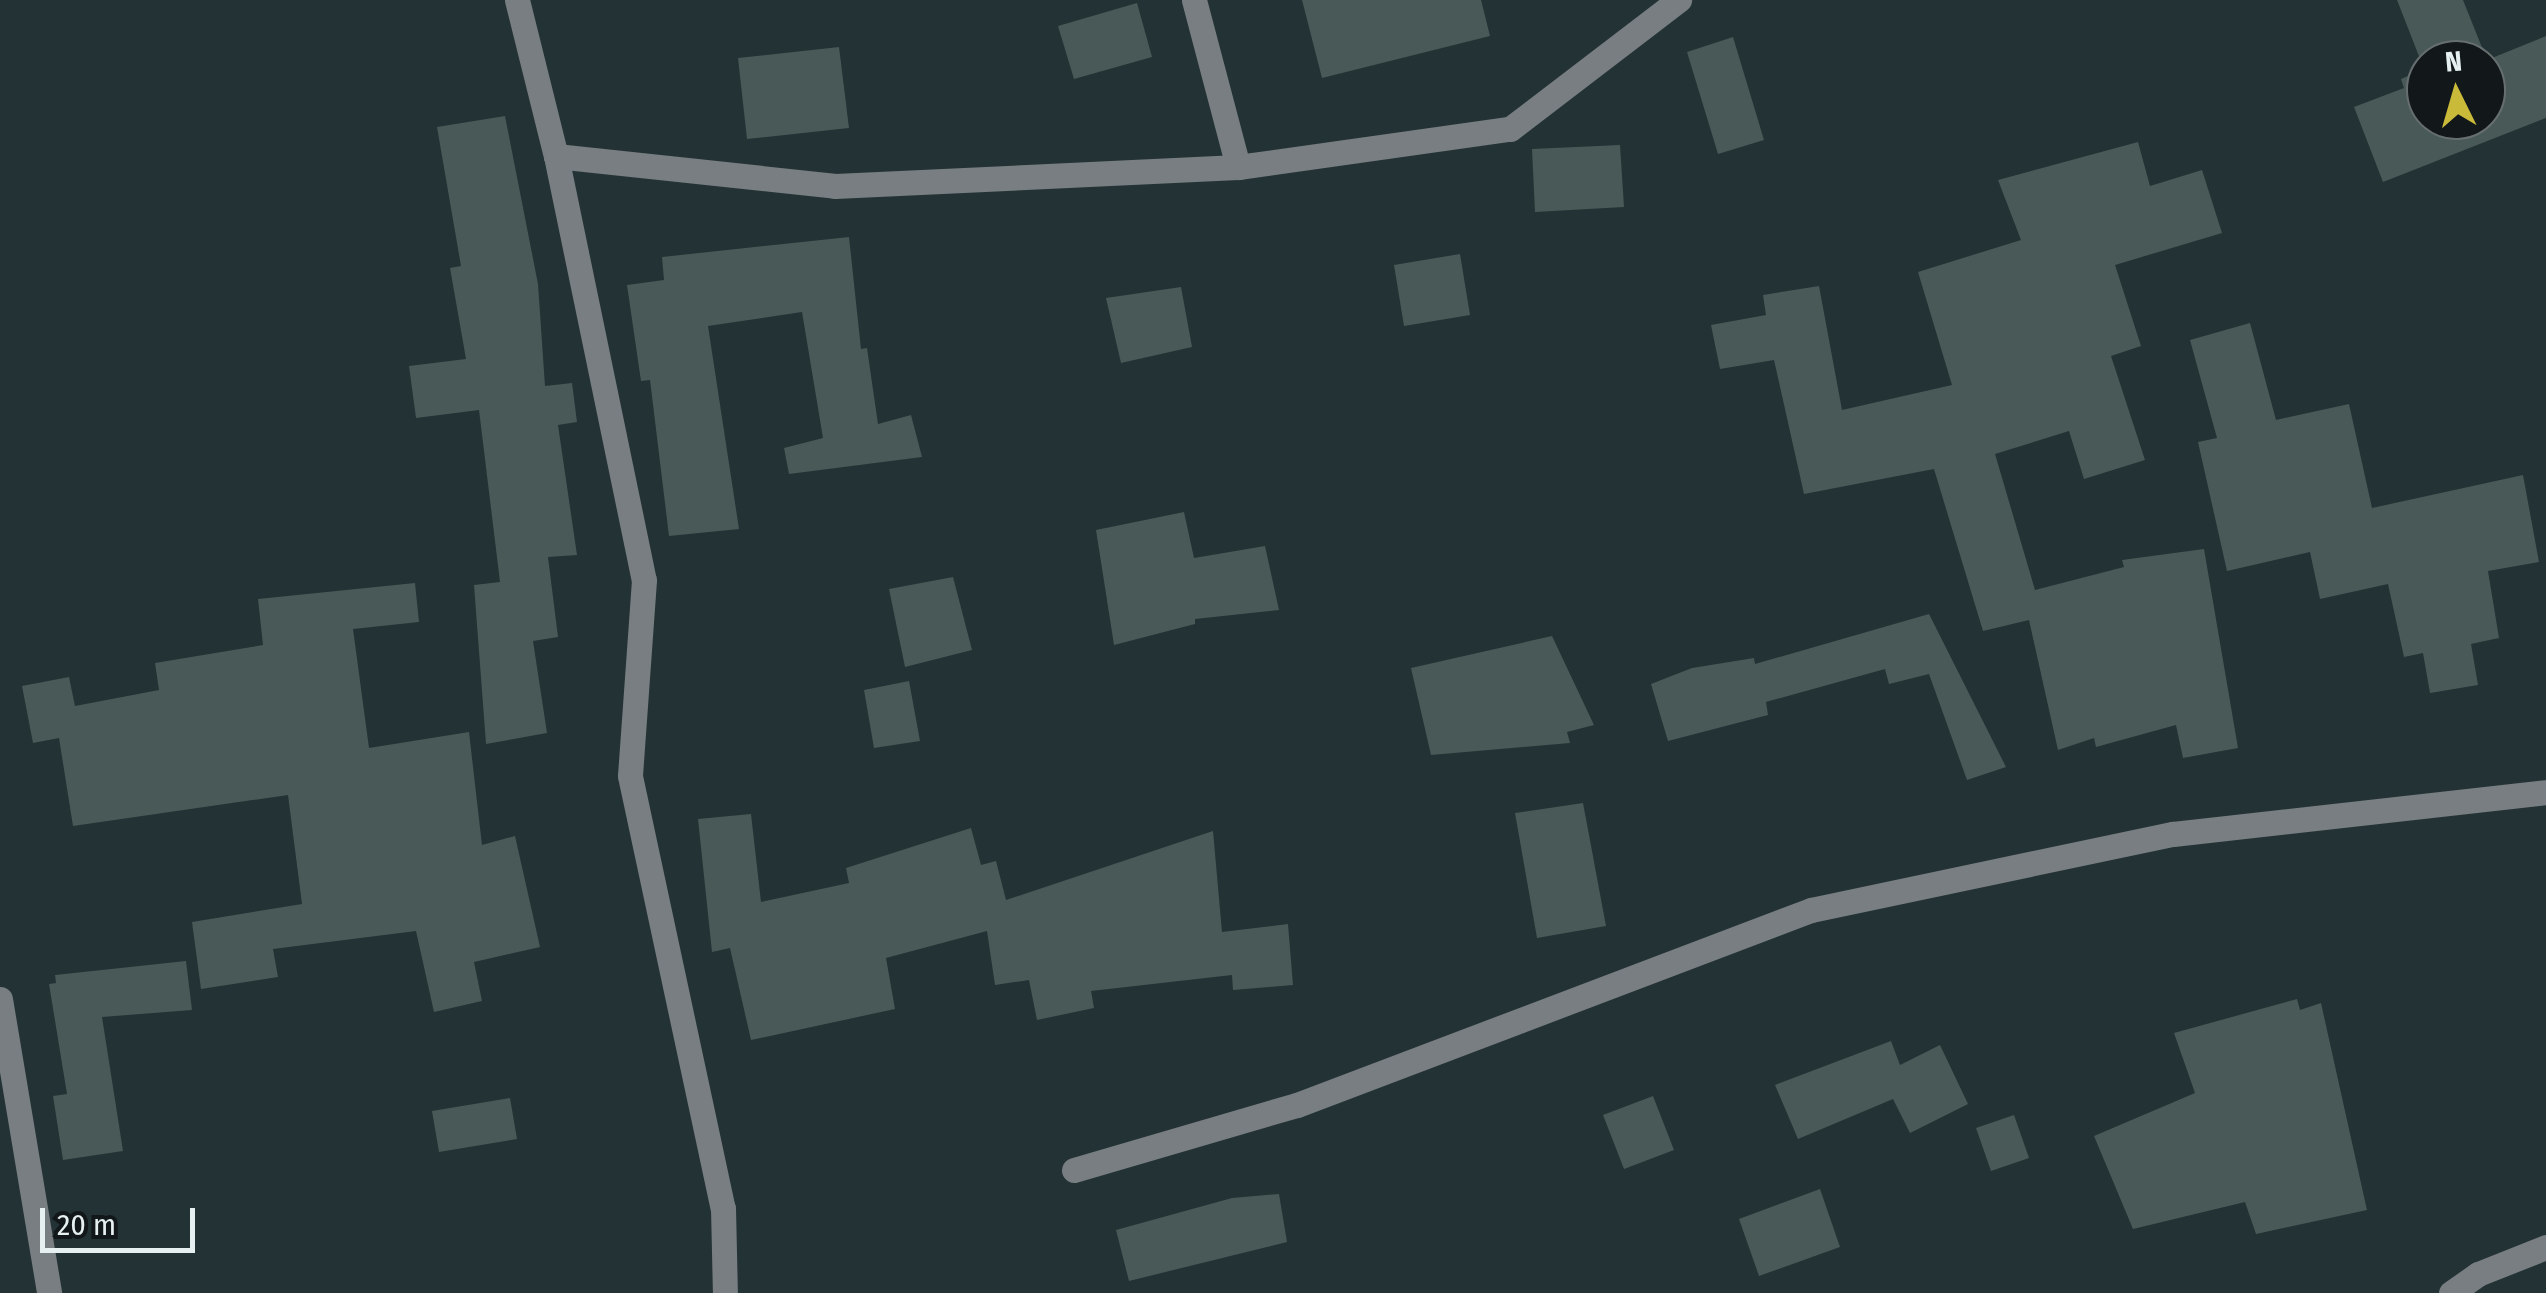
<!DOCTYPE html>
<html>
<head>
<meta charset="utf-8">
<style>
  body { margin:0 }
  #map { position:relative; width:2546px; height:1293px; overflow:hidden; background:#233235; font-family:"Fira Sans Condensed",sans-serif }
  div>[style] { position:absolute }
  .building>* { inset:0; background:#485957 }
  .minor>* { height:25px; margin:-12.5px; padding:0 12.5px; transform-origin:12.5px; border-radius:12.5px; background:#787e82 }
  span { translate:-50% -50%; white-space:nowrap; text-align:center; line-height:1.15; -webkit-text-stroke:8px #12181a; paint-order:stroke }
  .north { position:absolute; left:2406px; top:40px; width:100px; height:100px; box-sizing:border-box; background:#12181a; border:2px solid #676e70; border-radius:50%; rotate:355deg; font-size:28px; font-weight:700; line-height:40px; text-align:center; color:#e6f0f1 }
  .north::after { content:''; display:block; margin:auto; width:35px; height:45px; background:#caba3a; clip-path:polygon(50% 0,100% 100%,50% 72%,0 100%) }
  .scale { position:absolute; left:40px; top:1208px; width:155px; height:45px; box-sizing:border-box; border:5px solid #e6f0f1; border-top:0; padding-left:12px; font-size:30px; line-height:35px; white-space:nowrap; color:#e6f0f1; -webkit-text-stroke:8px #12181a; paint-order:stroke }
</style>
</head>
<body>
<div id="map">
  <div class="building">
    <i style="clip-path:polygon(1302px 0,1481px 0,1490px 36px,1322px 78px)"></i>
    <i style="clip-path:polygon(evenodd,2397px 0,2463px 0,2487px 60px,2546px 36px,2546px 118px,2383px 182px,2354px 107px,2404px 88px,2401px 79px,2424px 69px,2397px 0,2426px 60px,2486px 60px,2486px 120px,2426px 120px,2426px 60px)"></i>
    <i style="clip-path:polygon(1137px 3px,1152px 57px,1074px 79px,1058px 26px)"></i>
    <i style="clip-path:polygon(1733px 37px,1764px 140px,1718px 154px,1687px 52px)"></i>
    <i style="clip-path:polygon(839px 47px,849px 128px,747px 139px,738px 58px)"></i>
    <i style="clip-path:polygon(505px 116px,538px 284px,545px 386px,572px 383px,577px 422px,558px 425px,577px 555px,548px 557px,558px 637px,533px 641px,547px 733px,486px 744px,474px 585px,500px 582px,479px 410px,416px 418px,409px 366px,466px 359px,450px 268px,461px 266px,437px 127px)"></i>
    <i style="clip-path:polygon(2138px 142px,2150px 186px,2202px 170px,2222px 233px,2115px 265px,2141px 346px,2111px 356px,2145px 460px,2084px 479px,2069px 431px,1995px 454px,2035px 590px,2124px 567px,2122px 560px,2204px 549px,2238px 748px,2183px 758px,2176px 725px,2096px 747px,2094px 738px,2058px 750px,2029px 620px,1983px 631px,1934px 469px,1804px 494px,1774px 360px,1720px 369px,1711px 325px,1766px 315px,1763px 295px,1819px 286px,1842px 410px,1952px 385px,1918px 272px,2021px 240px,1998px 180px)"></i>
    <i style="clip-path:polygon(1620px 145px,1624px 207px,1535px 212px,1532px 149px)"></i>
    <i style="clip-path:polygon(849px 237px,861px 349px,867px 348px,878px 424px,911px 415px,922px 457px,789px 474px,784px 448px,823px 438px,802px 312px,708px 326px,739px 529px,669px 536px,650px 380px,641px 381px,627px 285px,664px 280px,662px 257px)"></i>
    <i style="clip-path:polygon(1460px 254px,1470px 315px,1404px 326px,1394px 265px)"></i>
    <i style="clip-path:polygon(1181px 287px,1192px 347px,1121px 363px,1106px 298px)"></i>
    <i style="clip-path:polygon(2250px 323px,2276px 420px,2349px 404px,2372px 508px,2523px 475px,2539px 562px,2488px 571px,2499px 638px,2471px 644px,2478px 685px,2430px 693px,2423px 653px,2404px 657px,2388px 584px,2320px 599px,2310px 552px,2227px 571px,2198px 442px,2217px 438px,2190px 340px)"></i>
    <i style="clip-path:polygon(1184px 512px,1194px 558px,1265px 546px,1279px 610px,1195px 619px,1195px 624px,1114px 645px,1096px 530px)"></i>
    <i style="clip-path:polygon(953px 577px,972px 650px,905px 667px,889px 589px)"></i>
    <i style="clip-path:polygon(415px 583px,419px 622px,353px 629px,369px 748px,469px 732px,482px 845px,515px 836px,540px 947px,474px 962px,482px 1001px,434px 1012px,416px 931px,273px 949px,278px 977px,201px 989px,192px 922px,302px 904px,288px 795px,73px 826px,59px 738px,33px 743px,22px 686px,69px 677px,75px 706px,159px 690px,155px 663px,263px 645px,258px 599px)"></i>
    <i style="clip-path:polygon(1929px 614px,2006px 767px,1967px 780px,1929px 674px,1889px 684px,1885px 669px,1766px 702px,1768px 715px,1668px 741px,1651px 684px,1692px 668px,1754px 658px,1755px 664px)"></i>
    <i style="clip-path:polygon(1552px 636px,1594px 725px,1567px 732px,1570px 743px,1431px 755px,1411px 668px)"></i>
    <i style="clip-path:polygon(909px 681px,920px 741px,874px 748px,864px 690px)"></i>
    <i style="clip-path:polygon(1583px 803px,1606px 926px,1537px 938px,1515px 813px)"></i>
    <i style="clip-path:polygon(751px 814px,761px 902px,849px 883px,846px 868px,971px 828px,981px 865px,996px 861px,1006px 900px,1213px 831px,1222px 932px,1288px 924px,1293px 985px,1233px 990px,1232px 975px,1091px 991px,1094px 1008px,1037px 1020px,1029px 980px,995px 985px,987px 931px,886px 958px,895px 1009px,751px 1040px,730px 948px,712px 952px,698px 819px)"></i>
    <i style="clip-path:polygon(186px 961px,192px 1010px,102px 1017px,123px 1151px,63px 1160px,53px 1096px,67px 1094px,49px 984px,56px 983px,55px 975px)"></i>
    <i style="clip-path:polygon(2297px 999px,2300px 1010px,2321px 1003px,2367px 1210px,2256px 1234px,2245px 1202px,2133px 1229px,2094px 1136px,2195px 1093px,2174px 1033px)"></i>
    <i style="clip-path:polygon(1891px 1041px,1900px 1065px,1940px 1045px,1968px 1104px,1910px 1133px,1893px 1099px,1798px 1139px,1775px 1085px)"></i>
    <i style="clip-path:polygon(1653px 1096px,1674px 1150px,1624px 1169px,1603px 1115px)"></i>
    <i style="clip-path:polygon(510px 1098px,517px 1139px,439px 1152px,432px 1111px)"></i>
    <i style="clip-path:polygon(2014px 1115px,2029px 1158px,1991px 1171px,1976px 1128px)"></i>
    <i style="clip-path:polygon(1820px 1189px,1840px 1247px,1759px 1276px,1739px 1219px)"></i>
    <i style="clip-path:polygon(1279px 1194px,1287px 1242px,1129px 1281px,1116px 1230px,1232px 1198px)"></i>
  </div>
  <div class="minor">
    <i style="left:517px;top:0;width:161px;rotate:76deg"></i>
    <i style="left:556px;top:156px;width:433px;rotate:78.3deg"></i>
    <i style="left:644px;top:580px;width:196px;rotate:94.1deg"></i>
    <i style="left:630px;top:776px;width:442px;rotate:77.9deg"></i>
    <i style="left:723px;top:1208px;width:85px;rotate:88.7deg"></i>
    <i style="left:1194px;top:0;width:173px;rotate:75.2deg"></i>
    <i style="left:556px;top:156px;width:281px;rotate:6.1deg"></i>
    <i style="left:835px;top:186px;width:403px;rotate:-2.7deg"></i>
    <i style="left:1238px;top:167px;width:275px;rotate:-8deg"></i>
    <i style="left:1510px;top:129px;width:213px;rotate:-37.4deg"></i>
    <i style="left:0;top:999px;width:298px;rotate:80.5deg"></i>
    <i style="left:1074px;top:1170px;width:232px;rotate:-16.3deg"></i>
    <i style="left:1297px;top:1105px;width:550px;rotate:-20.78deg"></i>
    <i style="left:1811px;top:910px;width:370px;rotate:-11.9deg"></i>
    <i style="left:2173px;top:834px;width:375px;rotate:-6.4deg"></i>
    <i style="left:2451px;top:1293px;width:33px;rotate:-35deg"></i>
    <i style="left:2478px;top:1274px;width:73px;rotate:-21.7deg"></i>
  </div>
  <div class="north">N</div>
  <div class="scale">20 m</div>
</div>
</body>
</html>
